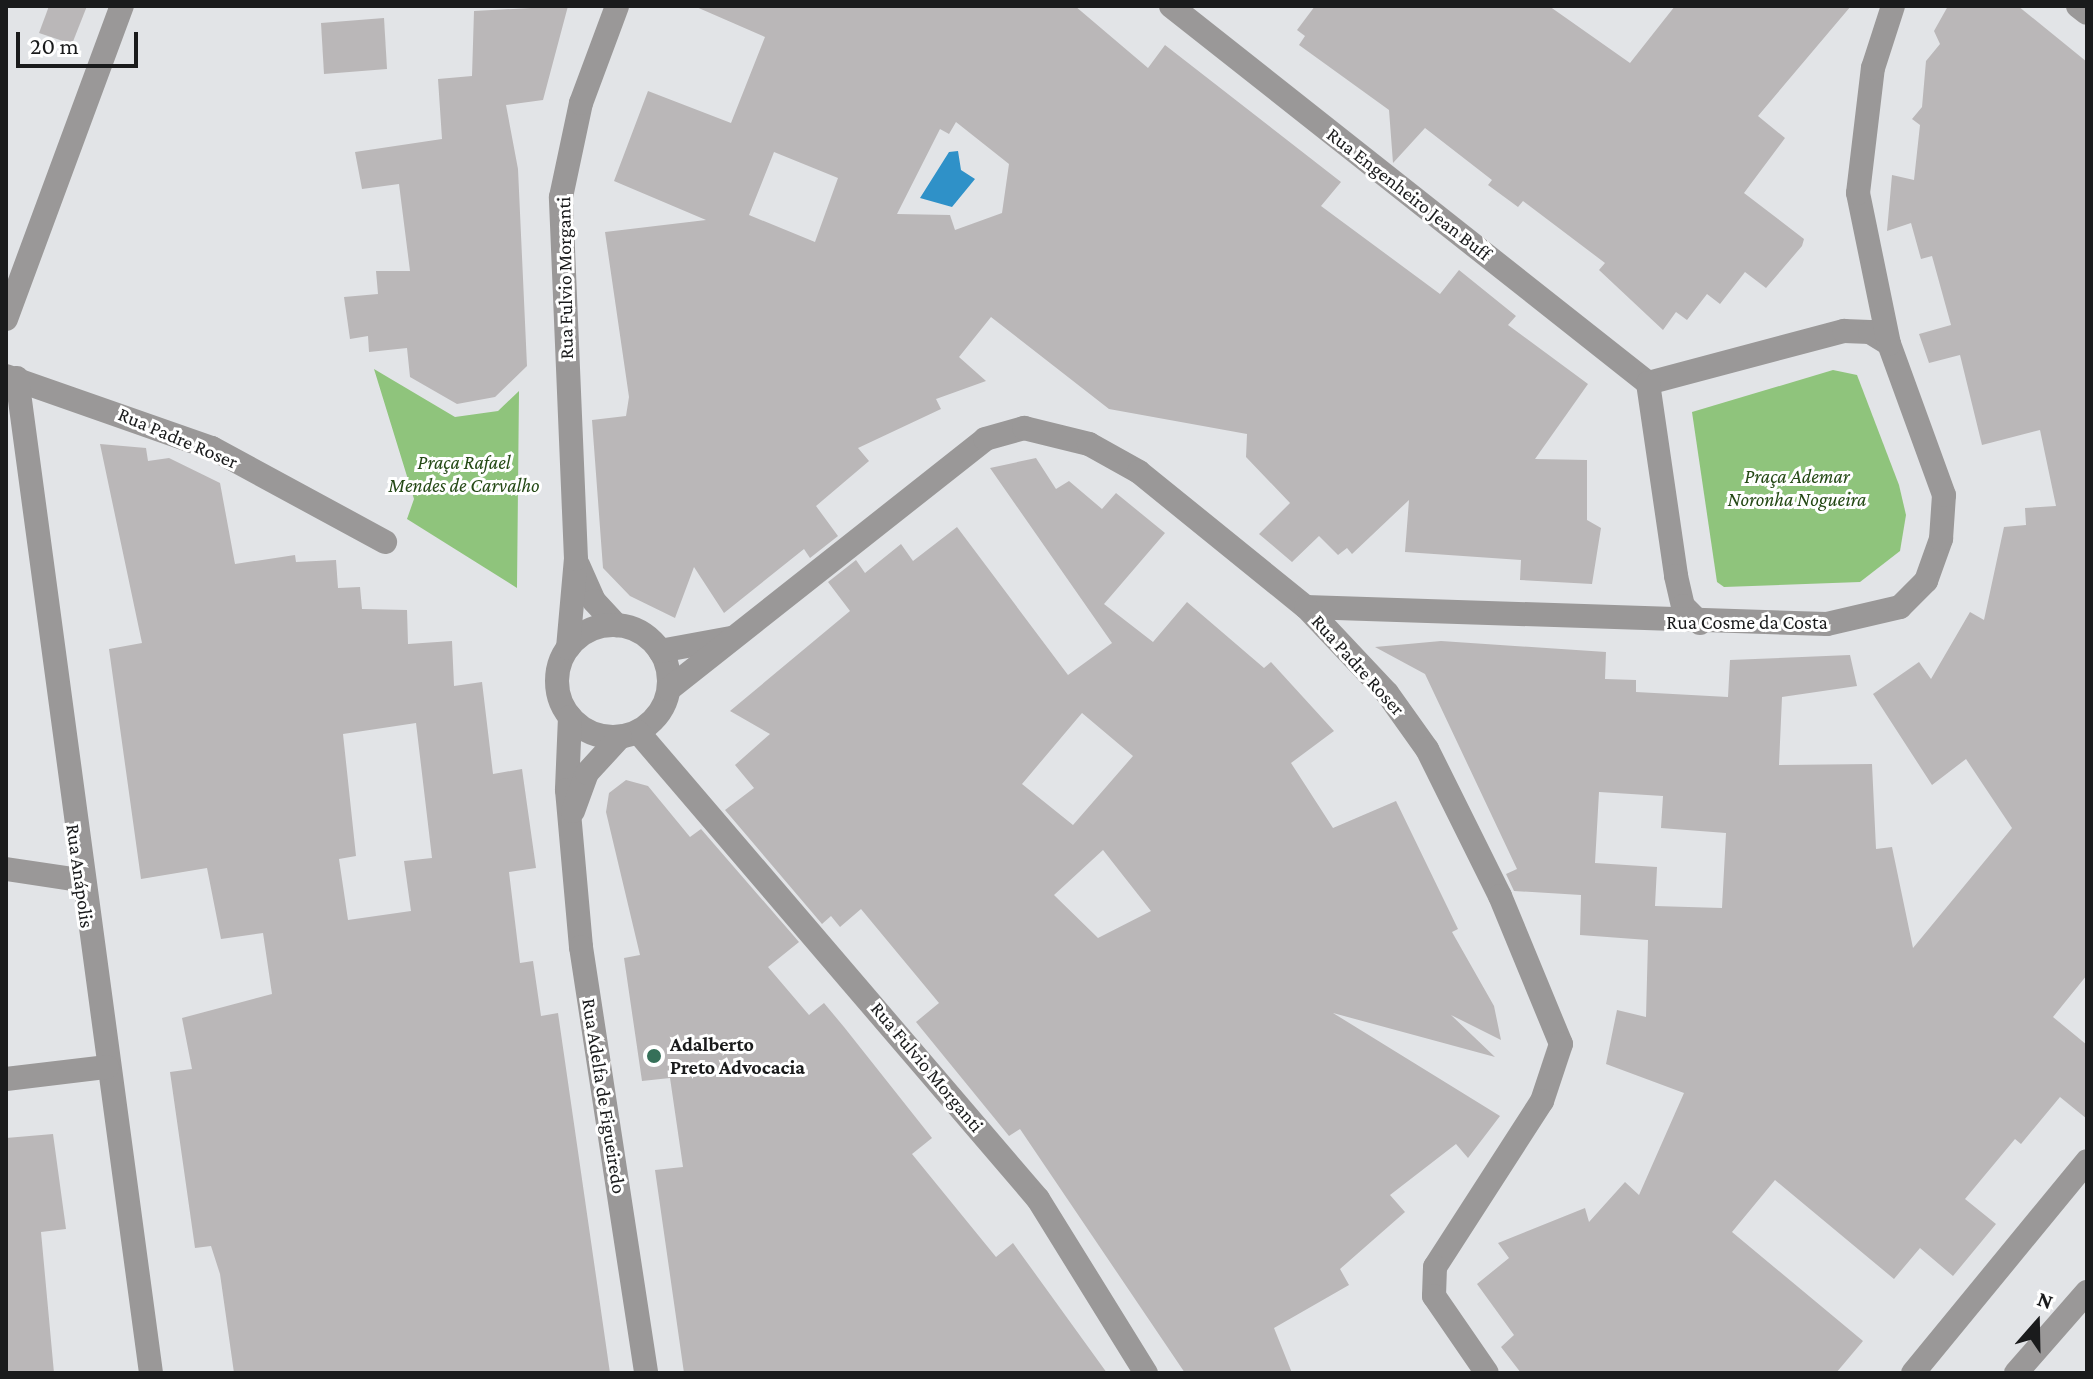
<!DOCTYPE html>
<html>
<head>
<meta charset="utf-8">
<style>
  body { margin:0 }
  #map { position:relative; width:2093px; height:1379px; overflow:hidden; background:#e2e4e7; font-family:"Crimson Pro",serif }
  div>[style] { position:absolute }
  .green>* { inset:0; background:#8fc47c }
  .water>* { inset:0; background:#2f91c8 }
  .building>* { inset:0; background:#bab7b8 }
  .street>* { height:24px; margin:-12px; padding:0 12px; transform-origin:12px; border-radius:12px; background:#9a9898 }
  .street>.ring { margin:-12px; padding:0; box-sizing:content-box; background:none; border:24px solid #9a9898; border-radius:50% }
  .dots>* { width:22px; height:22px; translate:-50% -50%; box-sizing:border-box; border:4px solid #fff; border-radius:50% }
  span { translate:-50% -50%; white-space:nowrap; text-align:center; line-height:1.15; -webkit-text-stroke:6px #fff; paint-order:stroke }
  .street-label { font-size:20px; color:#1a1b1c }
  .park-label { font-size:20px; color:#244915; font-style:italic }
  .poi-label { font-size:20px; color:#1a1b1c; font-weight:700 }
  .left { translate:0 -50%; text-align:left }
  .frame { position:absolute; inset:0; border:8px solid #1a1b1c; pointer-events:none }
  .north { position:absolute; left:1997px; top:1283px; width:80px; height:80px; -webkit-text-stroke:6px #fff; paint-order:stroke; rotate:20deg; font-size:22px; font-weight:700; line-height:32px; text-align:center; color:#1a1b1c }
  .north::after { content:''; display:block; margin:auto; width:28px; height:36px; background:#1a1b1c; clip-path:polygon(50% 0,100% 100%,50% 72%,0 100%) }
  .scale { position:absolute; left:16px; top:32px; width:122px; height:36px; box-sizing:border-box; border:4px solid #1a1b1c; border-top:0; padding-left:10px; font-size:24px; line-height:28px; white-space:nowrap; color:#1a1b1c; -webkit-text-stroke:6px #fff; paint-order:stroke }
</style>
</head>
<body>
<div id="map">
  <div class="green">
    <i style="clip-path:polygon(374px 369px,455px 417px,498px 411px,519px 391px,517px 588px,407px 519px,414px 499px)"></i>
    <i style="clip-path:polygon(1833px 370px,1857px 375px,1899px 485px,1906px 515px,1900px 551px,1860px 582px,1724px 587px,1717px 582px,1692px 412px)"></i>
  </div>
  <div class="water">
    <i style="clip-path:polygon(958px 151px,961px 170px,975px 179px,952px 207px,920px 198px,949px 152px)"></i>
  </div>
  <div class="building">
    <i style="clip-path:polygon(49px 6px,87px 6px,72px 44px,39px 33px)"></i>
    <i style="clip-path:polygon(568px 6px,543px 100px,506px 105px,518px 169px,527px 366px,495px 397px,457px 404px,410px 377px,407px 348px,369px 352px,368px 336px,350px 339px,344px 297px,378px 294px,376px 271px,410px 271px,399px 184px,362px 189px,355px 152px,442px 139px,438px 79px,472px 76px,474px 11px)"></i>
    <i style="clip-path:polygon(evenodd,694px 6px,1075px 6px,1148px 68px,1165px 45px,1341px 182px,1321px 206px,1440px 294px,1459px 270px,1516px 316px,1508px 325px,1588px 384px,1535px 459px,1587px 460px,1587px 520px,1601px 528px,1592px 584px,1520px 580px,1521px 560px,1405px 552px,1409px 500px,1352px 554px,1347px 548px,1338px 555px,1319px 536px,1292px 562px,1259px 534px,1290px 503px,1246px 457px,1247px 434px,1109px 409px,991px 317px,959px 357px,986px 381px,936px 399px,941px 409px,858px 448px,869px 461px,816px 506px,838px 536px,810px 558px,804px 549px,724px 613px,694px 567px,675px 618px,630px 596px,603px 568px,592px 420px,626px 416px,629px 397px,605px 232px,706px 220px,614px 181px,648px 91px,731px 123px,765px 37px,694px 6px,956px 122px,1009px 164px,1002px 213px,955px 230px,950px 215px,897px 214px,940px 129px,949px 134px,956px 122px,694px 6px,774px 152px,838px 178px,815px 242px,749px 215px,774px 152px)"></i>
    <i style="clip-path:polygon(1315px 6px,1549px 6px,1630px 63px,1675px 6px,1851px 6px,1758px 116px,1785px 138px,1744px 193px,1804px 239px,1802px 246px,1766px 288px,1745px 272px,1720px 304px,1707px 294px,1687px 320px,1676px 312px,1663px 330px,1599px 270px,1605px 263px,1523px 201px,1518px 207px,1488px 185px,1492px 180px,1425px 128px,1393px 163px,1389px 110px,1299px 45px,1305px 36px,1297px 30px)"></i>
    <i style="clip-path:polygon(evenodd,1948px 6px,2018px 6px,2087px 62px,2087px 975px,2053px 1017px,2087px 1045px,2087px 1119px,2060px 1097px,2021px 1144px,2015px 1139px,1965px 1199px,1996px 1224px,1953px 1276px,1920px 1248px,1894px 1279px,1775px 1180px,1732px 1232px,1863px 1341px,1836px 1373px,1521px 1373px,1501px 1347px,1514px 1335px,1477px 1284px,1509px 1258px,1498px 1243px,1585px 1208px,1589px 1222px,1625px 1182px,1639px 1195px,1684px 1093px,1606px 1064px,1617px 1010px,1646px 1017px,1648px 940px,1580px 935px,1581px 895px,1514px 891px,1506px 874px,1517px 869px,1425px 674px,1375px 647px,1441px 641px,1606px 652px,1605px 679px,1636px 680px,1636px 692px,1728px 697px,1730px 660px,1850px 655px,1857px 686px,1782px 697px,1779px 765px,1872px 764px,1876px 849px,1892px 847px,1913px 948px,2012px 828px,1966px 759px,1932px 785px,1873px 694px,1919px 662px,1931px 679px,1970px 612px,1984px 620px,2004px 527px,2026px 525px,2025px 508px,2056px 506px,2040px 430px,1982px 445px,1960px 355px,1929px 363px,1919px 334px,1951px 325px,1932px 256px,1921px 259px,1911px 223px,1887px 231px,1892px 175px,1914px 180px,1920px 125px,1912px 119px,1922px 107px,1926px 61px,1940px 44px,1934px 31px,1948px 6px,1599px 792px,1663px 796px,1661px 828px,1726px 833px,1722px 908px,1655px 906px,1657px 867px,1595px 863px,1599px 792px)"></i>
    <i style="clip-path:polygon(384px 18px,387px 69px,324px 74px,321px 23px)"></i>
    <i style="clip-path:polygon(evenodd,100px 444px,146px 448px,148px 461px,169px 458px,220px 483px,235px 564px,295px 555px,296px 562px,336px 560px,338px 588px,360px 587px,362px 609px,407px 610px,408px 644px,452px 641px,454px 686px,482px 682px,493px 774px,522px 769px,536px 868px,509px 872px,520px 963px,533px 961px,541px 1016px,558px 1013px,610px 1373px,234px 1373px,220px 1274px,211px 1246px,195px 1248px,170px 1072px,192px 1069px,182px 1018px,272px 994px,263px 933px,221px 939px,207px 868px,141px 879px,109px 649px,142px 643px,100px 444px,416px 723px,432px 858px,404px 861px,411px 911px,348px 920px,339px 859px,356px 856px,343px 734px,416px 723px)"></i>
    <i style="clip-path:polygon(evenodd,1036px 458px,1056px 489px,1069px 481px,1102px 509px,1116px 493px,1165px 533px,1104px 604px,1153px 642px,1187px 602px,1264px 668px,1271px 662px,1334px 731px,1291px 763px,1333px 828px,1396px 801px,1458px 929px,1452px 932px,1494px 1006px,1501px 1040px,1451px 1015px,1495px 1057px,1333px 1013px,1500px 1116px,1468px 1158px,1456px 1144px,1390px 1195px,1405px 1212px,1340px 1269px,1349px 1285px,1274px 1328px,1292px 1373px,1185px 1373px,1020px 1129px,1009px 1136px,916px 1022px,939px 1003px,861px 909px,840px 927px,831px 916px,822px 924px,725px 810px,754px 788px,735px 765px,770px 734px,730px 711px,850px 611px,828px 582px,856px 560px,865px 573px,901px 544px,913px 561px,957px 527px,1068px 675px,1112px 643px,990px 468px,1036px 458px,1082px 713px,1133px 756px,1073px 825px,1022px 784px,1082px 713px,1036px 458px,1103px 850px,1151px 911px,1098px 938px,1054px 895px,1103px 850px)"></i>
    <i style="clip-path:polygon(626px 780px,648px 786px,690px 837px,701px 829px,799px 942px,768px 967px,809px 1015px,824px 1003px,844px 1027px,932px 1138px,912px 1154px,996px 1257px,1013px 1243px,1107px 1373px,684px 1373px,655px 1170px,683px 1167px,670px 1078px,642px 1081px,624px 958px,640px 955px,606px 812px,609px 793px)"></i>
    <i style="clip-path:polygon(53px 1134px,66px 1229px,41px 1232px,54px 1373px,6px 1373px,6px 1138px)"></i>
  </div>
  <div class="street">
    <i style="left:1171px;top:6px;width:608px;rotate:38.32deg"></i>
    <i style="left:2078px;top:6px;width:11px;rotate:38deg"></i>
    <i style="left:6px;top:319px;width:334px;rotate:-69.7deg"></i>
    <i style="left:6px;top:376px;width:218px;rotate:19.3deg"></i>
    <i style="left:212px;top:448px;width:197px;rotate:28.5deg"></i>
    <i style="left:17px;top:378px;width:1004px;rotate:82.33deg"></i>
    <i style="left:1648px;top:383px;width:203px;rotate:-14.9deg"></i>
    <i style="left:1844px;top:331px;width:26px;rotate:2deg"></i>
    <i style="left:1870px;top:332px;width:22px;rotate:32deg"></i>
    <i style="left:1648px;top:383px;width:195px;rotate:81.7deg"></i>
    <i style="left:1676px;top:576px;width:31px;rotate:77deg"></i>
    <i style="left:1683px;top:606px;width:24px;rotate:45deg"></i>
    <i style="left:578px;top:565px;width:39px;rotate:66deg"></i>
    <i style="left:594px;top:601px;width:33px;rotate:47deg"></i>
    <i style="left:1306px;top:607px;width:521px;rotate:1.87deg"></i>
    <i style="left:1827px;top:624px;width:75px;rotate:-13.1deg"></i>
    <i style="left:1900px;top:607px;width:37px;rotate:-45deg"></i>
    <i style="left:1926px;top:581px;width:45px;rotate:-70.3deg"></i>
    <i style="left:1941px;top:539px;width:44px;rotate:-86.1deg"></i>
    <i style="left:1944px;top:495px;width:161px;rotate:-110deg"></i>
    <i style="left:1889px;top:344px;width:154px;rotate:-101.6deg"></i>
    <i style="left:1858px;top:193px;width:126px;rotate:-83.2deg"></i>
    <i style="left:1873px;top:68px;width:65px;rotate:-72.1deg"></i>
    <i class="ring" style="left:557px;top:625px;width:88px;height:88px"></i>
    <i style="left:568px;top:648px;width:89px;rotate:-84.9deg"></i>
    <i style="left:576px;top:559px;width:362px;rotate:-92.4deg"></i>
    <i style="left:561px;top:197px;width:96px;rotate:-78deg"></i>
    <i style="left:581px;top:103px;width:103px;rotate:-69.6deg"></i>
    <i style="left:660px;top:651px;width:72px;rotate:-10.4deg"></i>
    <i style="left:669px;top:689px;width:403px;rotate:-38.3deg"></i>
    <i style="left:985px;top:439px;width:41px;rotate:-15.8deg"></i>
    <i style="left:1024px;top:428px;width:67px;rotate:13.8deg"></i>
    <i style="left:1089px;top:444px;width:57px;rotate:29.2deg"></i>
    <i style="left:1139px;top:472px;width:215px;rotate:39deg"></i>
    <i style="left:1306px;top:607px;width:118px;rotate:46.7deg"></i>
    <i style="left:1387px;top:693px;width:69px;rotate:54.5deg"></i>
    <i style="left:1427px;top:749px;width:164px;rotate:63.6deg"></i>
    <i style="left:1500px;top:896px;width:160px;rotate:67.6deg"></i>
    <i style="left:1561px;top:1044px;width:60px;rotate:108.4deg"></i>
    <i style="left:1542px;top:1101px;width:197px;rotate:122.8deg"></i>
    <i style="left:1435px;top:1267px;width:29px;rotate:92deg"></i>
    <i style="left:1434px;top:1296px;width:93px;rotate:55.5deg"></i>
    <i style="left:570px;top:717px;width:73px;rotate:92.4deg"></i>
    <i style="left:567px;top:790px;width:158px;rotate:84.9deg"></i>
    <i style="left:581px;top:947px;width:431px;rotate:81.3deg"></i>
    <i style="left:638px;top:732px;width:615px;rotate:49.42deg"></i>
    <i style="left:1038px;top:1199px;width:205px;rotate:58.2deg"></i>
    <i style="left:573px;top:811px;width:40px;rotate:-69.8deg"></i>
    <i style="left:587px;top:773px;width:49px;rotate:-47.5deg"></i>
    <i style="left:6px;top:869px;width:75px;rotate:8.5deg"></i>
    <i style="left:6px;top:1079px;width:102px;rotate:-6.8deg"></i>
    <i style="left:1913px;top:1373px;width:274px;rotate:-50.6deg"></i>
    <i style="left:2016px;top:1373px;width:108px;rotate:-48.8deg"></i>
  </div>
  <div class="dots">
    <i style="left:654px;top:1056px;background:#367059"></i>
  </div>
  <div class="street-label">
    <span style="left:1409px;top:194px;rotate:38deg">Rua Engenheiro Jean Buff</span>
    <span style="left:565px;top:278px;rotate:-91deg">Rua Fulvio Morganti</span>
    <span style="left:178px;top:438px;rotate:23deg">Rua Padre Roser</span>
    <span style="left:1747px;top:622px">Rua Cosme da Costa</span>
    <span style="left:1358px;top:665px;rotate:48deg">Rua Padre Roser</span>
    <span style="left:80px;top:876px;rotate:82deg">Rua Anápolis</span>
    <span style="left:927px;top:1067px;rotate:50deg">Rua Fulvio Morganti</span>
    <span style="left:604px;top:1096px;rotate:81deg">Rua Adelfa de Figueiredo</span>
  </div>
  <div class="park-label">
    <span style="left:464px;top:474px">Praça Rafael<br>Mendes de Carvalho</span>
    <span style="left:1797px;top:488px">Praça Ademar<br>Noronha Nogueira</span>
  </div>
  <div class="poi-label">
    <span class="left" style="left:670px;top:1056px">Adalberto<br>Preto Advocacia</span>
  </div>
  <div class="frame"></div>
  <div class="north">N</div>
  <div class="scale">20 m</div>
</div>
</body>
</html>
